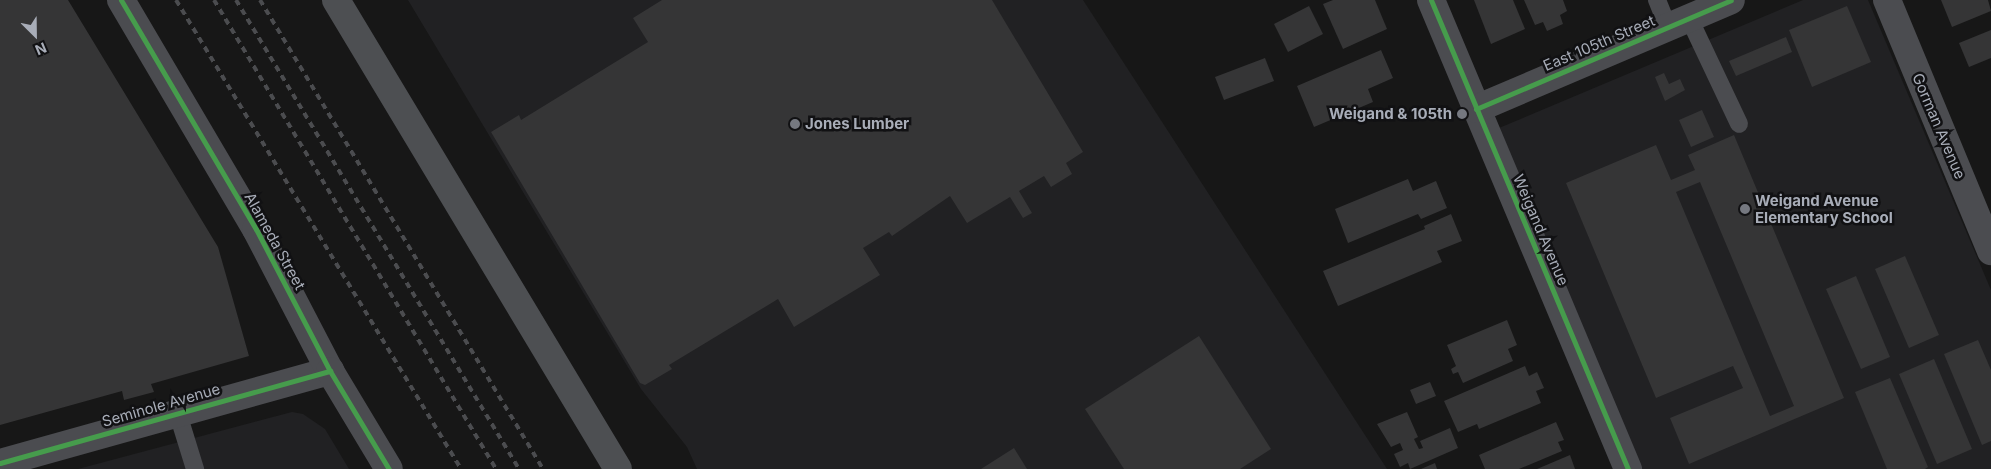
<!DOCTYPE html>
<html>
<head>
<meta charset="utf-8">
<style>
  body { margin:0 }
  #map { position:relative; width:1991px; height:469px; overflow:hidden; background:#171717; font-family:Inter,sans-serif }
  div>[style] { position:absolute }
  .built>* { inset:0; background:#212123 }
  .building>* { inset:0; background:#353536 }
  .service>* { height:18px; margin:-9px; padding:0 9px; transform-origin:9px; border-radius:9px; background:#4b4c50 }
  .minor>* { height:28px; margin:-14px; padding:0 14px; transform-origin:14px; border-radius:14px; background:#4b4c50 }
  .tertiary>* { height:28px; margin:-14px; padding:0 14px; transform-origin:14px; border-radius:14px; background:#4b4c50 }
  .primary>* { height:28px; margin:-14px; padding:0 14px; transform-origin:14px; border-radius:14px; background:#4d4f52 }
  .rail>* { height:4px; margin-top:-2px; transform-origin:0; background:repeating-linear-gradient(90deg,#4b4c4f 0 6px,transparent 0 11px) }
  .cycleway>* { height:5px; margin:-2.5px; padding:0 2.5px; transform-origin:2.5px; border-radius:2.5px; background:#469c4c }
  .dots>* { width:14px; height:14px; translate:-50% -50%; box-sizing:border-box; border:2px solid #111113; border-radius:50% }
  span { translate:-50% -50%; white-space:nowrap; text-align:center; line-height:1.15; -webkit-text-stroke:5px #111113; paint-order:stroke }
  .street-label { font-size:15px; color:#a8adb8 }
  .poi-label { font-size:15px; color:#a8adb8; font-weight:700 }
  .right { translate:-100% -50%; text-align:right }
  .left { translate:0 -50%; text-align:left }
  .north { position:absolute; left:10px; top:10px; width:50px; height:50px; -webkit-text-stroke:4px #111113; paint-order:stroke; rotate:157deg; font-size:14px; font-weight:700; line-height:20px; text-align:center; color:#a8adb8 }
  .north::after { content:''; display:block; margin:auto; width:18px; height:22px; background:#a8adb8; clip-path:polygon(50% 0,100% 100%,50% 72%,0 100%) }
</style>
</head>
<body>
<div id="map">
  <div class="built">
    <i style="clip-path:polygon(408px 0,1083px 0,1387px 469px,697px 469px,687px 447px,641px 389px)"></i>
    <i style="clip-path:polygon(1803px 0,1868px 0,1991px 290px,1991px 469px,1642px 469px,1499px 128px)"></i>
    <i style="clip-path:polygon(292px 412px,303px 414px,325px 429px,349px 469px,78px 469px)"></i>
  </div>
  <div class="building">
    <i style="clip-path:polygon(0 0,68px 0,218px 247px,249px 356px,151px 384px,154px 392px,124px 400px,122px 391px,0 425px)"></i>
    <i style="clip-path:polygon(662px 0,992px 0,1083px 152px,1066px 163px,1072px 174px,1051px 187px,1044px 176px,1019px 191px,1032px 213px,1023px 218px,1010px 197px,967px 223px,950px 196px,892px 236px,889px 232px,863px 248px,880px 275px,794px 327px,778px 299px,669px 365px,672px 369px,645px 385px,640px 383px,491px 132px,519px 115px,521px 120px,648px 42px,633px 18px)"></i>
    <i style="clip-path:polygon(1333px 0,1375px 0,1387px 29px,1343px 49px,1323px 4px)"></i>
    <i style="clip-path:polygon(1474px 0,1513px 0,1525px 29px,1491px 44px)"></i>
    <i style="clip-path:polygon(1524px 0,1563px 0,1567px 11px,1560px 15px,1563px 24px,1547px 31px,1543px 22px,1535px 25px)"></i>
    <i style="clip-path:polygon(1941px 0,1988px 0,1991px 11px,1952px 27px)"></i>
    <i style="clip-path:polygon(1309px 6px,1323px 34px,1288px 52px,1274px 24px)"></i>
    <i style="clip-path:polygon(1847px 6px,1871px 62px,1812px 87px,1789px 30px)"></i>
    <i style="clip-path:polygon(1991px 30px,1991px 58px,1969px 67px,1959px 43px)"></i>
    <i style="clip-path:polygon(1786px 37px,1792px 52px,1736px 76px,1729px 61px)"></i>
    <i style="clip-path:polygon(1381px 50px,1393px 78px,1368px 89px,1373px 102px,1314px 127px,1297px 86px)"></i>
    <i style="clip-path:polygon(1265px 58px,1274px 81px,1224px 100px,1215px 77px)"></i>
    <i style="clip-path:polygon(1664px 73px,1669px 84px,1680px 79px,1685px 90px,1665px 101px,1655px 77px)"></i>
    <i style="clip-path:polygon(1702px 110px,1714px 137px,1691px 147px,1679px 120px)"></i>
    <i style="clip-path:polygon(evenodd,1734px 135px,1844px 398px,1689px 464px,1670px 418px,1743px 388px,1733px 366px,1656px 398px,1566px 183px,1656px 145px,1671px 180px,1695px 170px,1688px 155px,1734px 135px,1700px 182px,1794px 406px,1770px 416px,1676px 192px,1700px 182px)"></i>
    <i style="clip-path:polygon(1408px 179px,1413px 191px,1436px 181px,1447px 208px,1421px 219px,1418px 214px,1348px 243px,1335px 209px)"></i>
    <i style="clip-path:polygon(1451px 214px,1462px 241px,1437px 251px,1442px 262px,1338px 306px,1323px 271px,1425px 229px,1424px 226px)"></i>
    <i style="clip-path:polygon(1905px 256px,1939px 335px,1909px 348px,1875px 269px)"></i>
    <i style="clip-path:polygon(1856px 276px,1890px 357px,1861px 369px,1826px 289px)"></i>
    <i style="clip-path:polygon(1507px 320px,1517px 345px,1508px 349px,1513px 361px,1463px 383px,1458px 372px,1453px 374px,1451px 369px,1456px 366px,1447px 345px)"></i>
    <i style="clip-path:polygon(1199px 336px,1271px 449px,1240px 469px,1124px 469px,1085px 409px)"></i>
    <i style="clip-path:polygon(1978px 340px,1991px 370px,1991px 441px,1982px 445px,1944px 354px)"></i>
    <i style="clip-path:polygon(1934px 359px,1972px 449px,1937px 464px,1899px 374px)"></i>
    <i style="clip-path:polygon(1525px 366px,1529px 376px,1537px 372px,1544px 388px,1536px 391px,1541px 403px,1479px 429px,1477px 424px,1458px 432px,1444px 401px)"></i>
    <i style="clip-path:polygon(1890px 378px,1928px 467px,1925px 469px,1887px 469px,1855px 392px)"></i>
    <i style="clip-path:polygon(1430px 382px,1436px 396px,1416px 404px,1410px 390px)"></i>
    <i style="clip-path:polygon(1407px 412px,1418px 437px,1414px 439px,1419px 449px,1423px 448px,1420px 441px,1450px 428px,1458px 448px,1410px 469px,1408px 463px,1400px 467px,1394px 454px,1403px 450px,1400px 443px,1391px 447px,1377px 424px)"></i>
    <i style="clip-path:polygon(1556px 422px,1564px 440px,1558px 442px,1562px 451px,1519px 469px,1485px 469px,1479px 455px)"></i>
    <i style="clip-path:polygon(1014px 448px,1027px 469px,981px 469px)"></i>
    <i style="clip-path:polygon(1570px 455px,1575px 469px,1537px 469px)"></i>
    <i style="clip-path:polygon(1435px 463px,1437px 469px,1421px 469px)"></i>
  </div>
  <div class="service">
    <i style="left:1657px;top:0;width:29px;rotate:68deg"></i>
    <i style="left:1689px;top:18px;width:117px;rotate:64.7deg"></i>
    <i style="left:178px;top:414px;width:58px;rotate:72.8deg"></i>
  </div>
  <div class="minor">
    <i style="left:1431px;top:0;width:509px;rotate:67.22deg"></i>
    <i style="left:1887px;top:0;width:272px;rotate:67.5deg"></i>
    <i style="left:1476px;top:109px;width:277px;rotate:-23.1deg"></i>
    <i style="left:0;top:463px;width:343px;rotate:-15.6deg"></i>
  </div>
  <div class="tertiary">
    <i style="left:121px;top:0;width:266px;rotate:59.5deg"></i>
    <i style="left:256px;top:229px;width:160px;rotate:62.5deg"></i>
    <i style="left:330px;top:371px;width:114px;rotate:59deg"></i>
  </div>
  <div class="primary">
    <i style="left:336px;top:0;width:547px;rotate:58.98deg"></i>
  </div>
  <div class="rail">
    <i style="left:176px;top:0;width:549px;rotate:58.71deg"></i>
    <i style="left:214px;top:0;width:547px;rotate:58.98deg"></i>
    <i style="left:236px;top:0;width:548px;rotate:58.89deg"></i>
    <i style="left:260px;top:0;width:548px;rotate:58.89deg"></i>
  </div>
  <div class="cycleway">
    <i style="left:121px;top:0;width:266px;rotate:59.5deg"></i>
    <i style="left:256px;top:229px;width:160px;rotate:62.5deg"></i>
    <i style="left:330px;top:371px;width:114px;rotate:59deg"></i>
    <i style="left:1431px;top:0;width:509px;rotate:67.22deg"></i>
    <i style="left:1476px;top:109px;width:277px;rotate:-23.1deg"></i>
    <i style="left:0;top:463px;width:343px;rotate:-15.6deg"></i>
  </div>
  <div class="dots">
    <i style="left:1462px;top:114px;background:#757880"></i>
    <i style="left:795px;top:124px;background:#757880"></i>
    <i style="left:1745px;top:209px;background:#757880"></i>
  </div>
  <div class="street-label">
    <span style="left:1599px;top:43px;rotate:-23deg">East 105th Street</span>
    <span style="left:1939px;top:126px;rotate:67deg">Gorman Avenue</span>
    <span style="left:1541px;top:230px;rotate:67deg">Weigand Avenue</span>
    <span style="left:275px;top:241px;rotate:61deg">Alameda Street</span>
    <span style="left:161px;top:405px;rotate:-16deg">Seminole Avenue</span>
  </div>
  <div class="poi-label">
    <span class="right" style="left:1452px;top:114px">Weigand &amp; 105th</span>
    <span class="left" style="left:805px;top:124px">Jones Lumber</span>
    <span class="left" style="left:1755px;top:209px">Weigand Avenue<br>Elementary School</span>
  </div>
  <div class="north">N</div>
</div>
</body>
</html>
